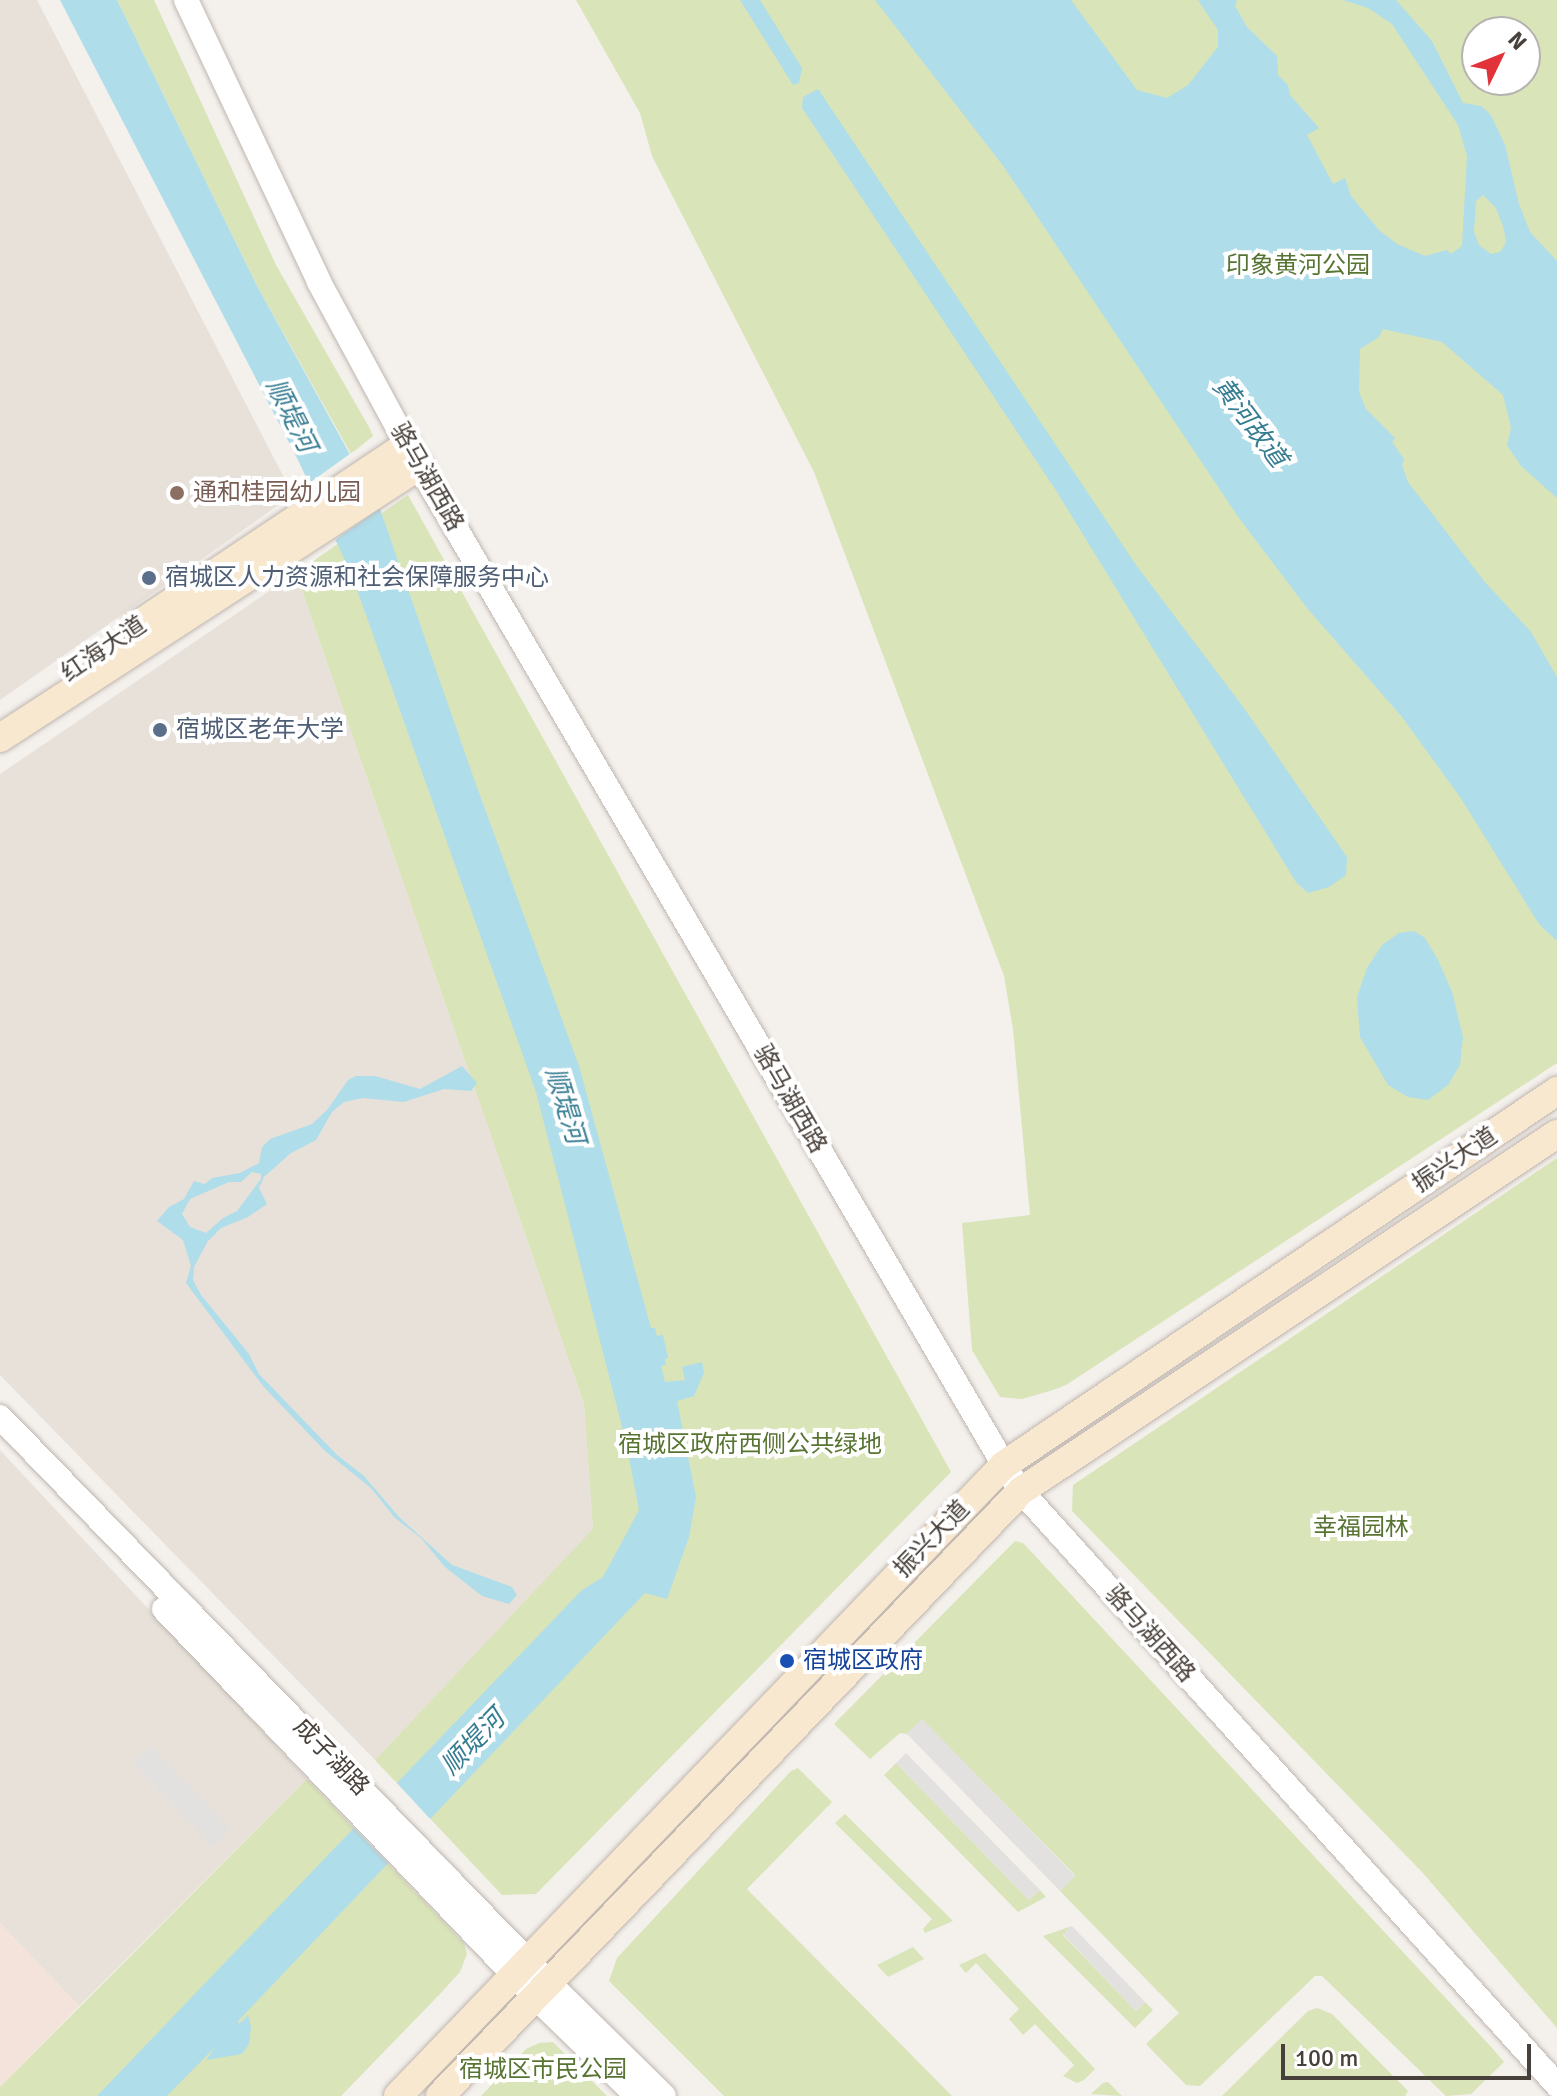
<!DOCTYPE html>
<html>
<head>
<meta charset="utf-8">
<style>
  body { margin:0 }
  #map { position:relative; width:1557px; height:2096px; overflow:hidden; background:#f4f0ec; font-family:Signika,"Noto Sans SC",sans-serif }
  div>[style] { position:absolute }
  .residential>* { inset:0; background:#e7e1da }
  .commercial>* { inset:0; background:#f3e3da }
  .green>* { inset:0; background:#d9e4b9 }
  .parking>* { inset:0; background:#e3e1df }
  .water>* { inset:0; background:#afddea }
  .pier>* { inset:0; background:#f4f0ec }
  .roads { filter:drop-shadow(0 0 2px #bfb6af) drop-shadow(0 0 2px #bfb6af) }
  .tertiary>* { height:24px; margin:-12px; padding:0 12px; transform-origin:12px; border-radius:12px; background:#fff }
  .secondary>* { height:28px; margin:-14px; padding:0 14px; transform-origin:14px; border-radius:14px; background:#f9e8d0 }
  .dots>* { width:22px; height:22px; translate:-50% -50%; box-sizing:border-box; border:4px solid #fff; border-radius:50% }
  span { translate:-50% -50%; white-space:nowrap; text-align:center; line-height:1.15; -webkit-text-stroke:8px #fff; paint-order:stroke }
  .park-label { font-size:24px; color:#587433 }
  .street-label { font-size:24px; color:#48403a }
  .education-label { font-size:24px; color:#785e54 }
  .left { translate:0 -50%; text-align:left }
  .service-label { font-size:24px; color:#4e5e75 }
  .transit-label { font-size:24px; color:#164399 }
  .water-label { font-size:26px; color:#377d92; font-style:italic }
  .north { position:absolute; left:1461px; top:16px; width:80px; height:80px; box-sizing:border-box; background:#fff; border:2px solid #b6b3b0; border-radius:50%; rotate:47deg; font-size:22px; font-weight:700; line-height:32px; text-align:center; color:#48403a }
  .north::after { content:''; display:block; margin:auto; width:28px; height:36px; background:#e3333a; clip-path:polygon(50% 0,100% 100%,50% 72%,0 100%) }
  .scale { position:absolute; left:1281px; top:2044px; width:250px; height:36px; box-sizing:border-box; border:4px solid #48403a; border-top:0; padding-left:10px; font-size:24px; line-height:28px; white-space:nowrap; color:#48403a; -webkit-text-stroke:6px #fff; paint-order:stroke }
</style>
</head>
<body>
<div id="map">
  <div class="residential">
    <i style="clip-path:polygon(0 0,37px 0,293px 495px,0 700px)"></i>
    <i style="clip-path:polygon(296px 573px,584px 1404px,593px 1530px,375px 1760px,0 1375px,0 774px)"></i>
    <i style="clip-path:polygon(0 1450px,307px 1779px,79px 2006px,0 1923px)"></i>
  </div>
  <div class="commercial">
    <i style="clip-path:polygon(0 1923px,79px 2006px,0 2087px)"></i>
  </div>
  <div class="green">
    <i style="clip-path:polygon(117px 0,154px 0,276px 265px,370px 429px,373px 436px,351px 454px,256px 284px)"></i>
    <i style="clip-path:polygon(evenodd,576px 0,1557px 0,1557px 1063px,1066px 1385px,1053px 1390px,1022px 1399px,1000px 1397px,972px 1350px,962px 1223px,1030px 1215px,1013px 1029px,1004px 976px,814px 472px,652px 156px,640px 113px,576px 0,1477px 32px,1525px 32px,1525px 80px,1477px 80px,1477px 32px)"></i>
    <i style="clip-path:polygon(408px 495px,951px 1472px,536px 1894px,502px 1895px,375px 1760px,593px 1529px,584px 1404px,296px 573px)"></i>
    <i style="clip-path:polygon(1557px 1158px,1557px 2028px,1422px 1872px,1072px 1511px,1073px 1485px)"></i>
    <i style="clip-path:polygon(1015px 1541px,1023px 1543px,1039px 1560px,1493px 2049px,1504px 2062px,1471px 2094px,1446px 2096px,1322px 1976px,1315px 1976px,1200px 2086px,1186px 2085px,1146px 2044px,1179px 2013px,1060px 1891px,1075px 1875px,922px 1720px,907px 1734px,900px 1733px,870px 1759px,834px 1724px)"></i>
    <i style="clip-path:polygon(896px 1763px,1029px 1900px,1040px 1890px,1046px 1897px,1018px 1912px,884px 1775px)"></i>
    <i style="clip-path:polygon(798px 1768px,832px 1802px,747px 1889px,952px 2096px,724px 2096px,609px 1981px,617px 1958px,791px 1771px)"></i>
    <i style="clip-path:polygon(307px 1779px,464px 1943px,467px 1954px,460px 1972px,438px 1996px,341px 2096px,0 2096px,0 2087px)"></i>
    <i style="clip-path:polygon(845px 1814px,953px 1921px,925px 1933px,923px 1929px,932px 1919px,835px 1823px)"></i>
    <i style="clip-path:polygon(1072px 1926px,1063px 1935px,1136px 2011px,1145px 2002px,1153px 2010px,1135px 2028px,1043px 1936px)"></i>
    <i style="clip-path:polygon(913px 1947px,924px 1959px,888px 1977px,877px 1965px)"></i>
    <i style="clip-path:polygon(985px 1953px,1095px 2069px,1084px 2080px,1077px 2083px,1063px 2076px,1074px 2065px,1035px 2024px,1023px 2035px,1009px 2019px,1019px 2009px,976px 1963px,966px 1973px,959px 1965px)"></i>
    <i style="clip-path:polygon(1317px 2008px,1332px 2014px,1408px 2091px,1405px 2096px,1222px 2096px,1308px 2011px)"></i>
    <i style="clip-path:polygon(553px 2042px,607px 2096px,481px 2096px,526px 2049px,539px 2043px)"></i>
    <i style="clip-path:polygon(1108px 2082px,1122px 2096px,1091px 2094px,1103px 2083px)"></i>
  </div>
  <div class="parking">
    <i style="clip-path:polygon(922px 1719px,1075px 1876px,1060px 1891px,907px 1734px)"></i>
    <i style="clip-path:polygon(151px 1746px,231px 1830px,213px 1847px,133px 1763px)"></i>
    <i style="clip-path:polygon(906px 1753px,1040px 1890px,1029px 1900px,896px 1763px)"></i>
    <i style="clip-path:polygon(1072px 1926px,1145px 2002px,1136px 2011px,1063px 1934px)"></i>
  </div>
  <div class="water">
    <i style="clip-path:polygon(60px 0,117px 0,256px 284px,380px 509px,474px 779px,579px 1066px,651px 1328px,655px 1328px,657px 1336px,663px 1335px,668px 1358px,665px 1359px,666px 1365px,661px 1366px,665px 1382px,685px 1380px,682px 1367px,702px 1362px,704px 1373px,694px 1396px,677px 1401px,696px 1497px,689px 1537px,667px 1599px,645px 1593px,238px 2021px,239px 2024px,248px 2015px,251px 2027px,249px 2044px,242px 2054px,206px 2060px,215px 2047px,167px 2096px,97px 2096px,582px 1590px,603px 1577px,639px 1510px,626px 1442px,536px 1092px,351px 573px,297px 458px)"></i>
    <i style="clip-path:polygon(740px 0,760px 0,802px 68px,799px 83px,793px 85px)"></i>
    <i style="clip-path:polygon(evenodd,875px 0,1071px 0,1137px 90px,1167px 98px,1188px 85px,1218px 47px,1218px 30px,1198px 0,1237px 0,1235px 6px,1247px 27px,1277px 56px,1278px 75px,1288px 85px,1290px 95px,1319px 128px,1307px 135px,1333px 184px,1345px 178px,1351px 196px,1379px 230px,1397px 244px,1425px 256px,1447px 250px,1451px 254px,1462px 246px,1467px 156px,1458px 125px,1392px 24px,1368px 8px,1343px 0,1396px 0,1432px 41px,1463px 103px,1481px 106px,1491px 115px,1505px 145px,1519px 204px,1530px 232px,1557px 261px,1557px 498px,1521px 466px,1507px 445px,1511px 428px,1503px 395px,1442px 342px,1383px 329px,1379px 337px,1360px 349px,1359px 392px,1366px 409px,1395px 438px,1392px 442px,1404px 459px,1402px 465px,1408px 482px,1484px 581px,1531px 632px,1557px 677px,1557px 941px,1539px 924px,1460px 797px,1402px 717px,1307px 608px,1239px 518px,1004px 167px,875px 0,1483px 195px,1496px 208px,1504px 229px,1506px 243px,1500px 252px,1491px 254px,1479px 245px,1474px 232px,1476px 201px,1483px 195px)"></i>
    <i style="clip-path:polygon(818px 89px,1136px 565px,1241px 704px,1347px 857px,1346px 875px,1329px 887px,1308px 893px,1296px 882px,1057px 492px,802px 108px,803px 97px)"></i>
    <i style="clip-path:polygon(1414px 931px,1425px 938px,1438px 960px,1452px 992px,1463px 1037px,1460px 1065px,1448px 1085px,1428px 1100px,1408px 1097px,1388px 1085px,1360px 1037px,1357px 997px,1367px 968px,1382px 945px,1399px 933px)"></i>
    <i style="clip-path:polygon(evenodd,462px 1066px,477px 1083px,471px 1091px,444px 1089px,404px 1102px,363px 1098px,344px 1102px,332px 1112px,316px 1140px,291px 1153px,264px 1177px,259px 1188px,267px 1204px,248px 1217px,221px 1228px,208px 1241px,194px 1267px,193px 1280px,201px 1295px,249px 1354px,259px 1374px,337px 1455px,364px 1476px,399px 1517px,452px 1565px,512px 1587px,517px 1595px,509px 1604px,482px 1596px,445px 1567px,421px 1538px,395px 1518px,371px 1488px,325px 1451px,263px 1386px,186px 1283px,191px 1266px,183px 1240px,157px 1221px,169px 1207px,184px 1199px,194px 1181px,205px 1184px,212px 1178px,240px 1173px,259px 1163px,262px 1147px,270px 1139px,312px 1124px,327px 1110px,348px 1080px,356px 1076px,375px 1076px,420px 1089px,462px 1066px,252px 1172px,261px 1174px,261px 1179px,237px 1211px,223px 1218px,206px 1233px,190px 1227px,182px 1214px,190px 1199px,229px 1182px,241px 1182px,252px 1172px)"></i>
  </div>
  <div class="pier">
    <i style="clip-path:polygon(354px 451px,383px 506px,332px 542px,305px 486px)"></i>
    <i style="clip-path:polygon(394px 1780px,434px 1823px,392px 1867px,351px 1825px)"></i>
  </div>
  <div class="roads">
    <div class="tertiary">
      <i style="left:186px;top:0;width:312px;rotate:64.7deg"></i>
      <i style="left:319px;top:282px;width:185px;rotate:61.6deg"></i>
      <i style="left:407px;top:445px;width:1182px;rotate:59.66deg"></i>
      <i style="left:1004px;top:1465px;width:31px;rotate:57deg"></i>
      <i style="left:1021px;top:1491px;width:800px;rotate:47.94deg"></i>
      <i style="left:0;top:1417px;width:789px;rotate:45.87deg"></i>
      <i style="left:549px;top:1983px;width:161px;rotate:44.5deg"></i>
      <i style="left:164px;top:1609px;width:537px;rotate:46.28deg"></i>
      <i style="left:535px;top:1997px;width:142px;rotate:44.1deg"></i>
    </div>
    <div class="secondary">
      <i style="left:135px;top:627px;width:327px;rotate:-33.8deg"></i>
      <i style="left:0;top:738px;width:500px;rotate:-33deg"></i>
      <i style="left:398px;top:2096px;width:875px;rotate:-46.16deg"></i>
      <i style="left:1004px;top:1465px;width:668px;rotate:-34.07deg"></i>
      <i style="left:440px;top:2096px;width:839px;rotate:-46.16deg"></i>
      <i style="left:1021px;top:1491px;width:644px;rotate:-33.67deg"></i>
    </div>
  </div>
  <div class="dots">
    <i style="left:177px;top:493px;background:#8d6e63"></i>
    <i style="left:149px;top:578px;background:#5c6f8a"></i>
    <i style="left:160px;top:730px;background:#5c6f8a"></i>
    <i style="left:787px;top:1661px;background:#1a4fb4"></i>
  </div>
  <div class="park-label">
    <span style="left:1298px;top:266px">印象黄河公园</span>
    <span style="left:750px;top:1445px">宿城区政府西侧公共绿地</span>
    <span style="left:1361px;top:1528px">幸福园林</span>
    <span style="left:543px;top:2070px">宿城区市民公园</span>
  </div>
  <div class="street-label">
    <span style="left:427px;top:477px;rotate:60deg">骆马湖西路</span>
    <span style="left:104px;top:649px;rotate:-34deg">红海大道</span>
    <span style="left:790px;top:1099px;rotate:60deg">骆马湖西路</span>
    <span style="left:1455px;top:1160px;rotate:-34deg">振兴大道</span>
    <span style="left:932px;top:1539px;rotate:-46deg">振兴大道</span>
    <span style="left:1150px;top:1634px;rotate:48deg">骆马湖西路</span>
    <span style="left:331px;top:1757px;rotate:46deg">成子湖路</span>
  </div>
  <div class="education-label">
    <span class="left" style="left:193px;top:493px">通和桂园幼儿园</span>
  </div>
  <div class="service-label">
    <span class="left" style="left:165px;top:578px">宿城区人力资源和社会保障服务中心</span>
    <span class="left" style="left:176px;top:730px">宿城区老年大学</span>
  </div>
  <div class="transit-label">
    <span class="left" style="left:803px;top:1661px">宿城区政府</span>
  </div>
  <div class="water-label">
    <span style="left:290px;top:416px;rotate:63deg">顺堤河</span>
    <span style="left:1249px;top:423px;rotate:53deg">黄河故道</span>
    <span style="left:564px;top:1106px;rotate:73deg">顺堤河</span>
    <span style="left:474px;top:1743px;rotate:-46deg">顺堤河</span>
  </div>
  <div class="north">N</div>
  <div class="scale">100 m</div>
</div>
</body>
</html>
